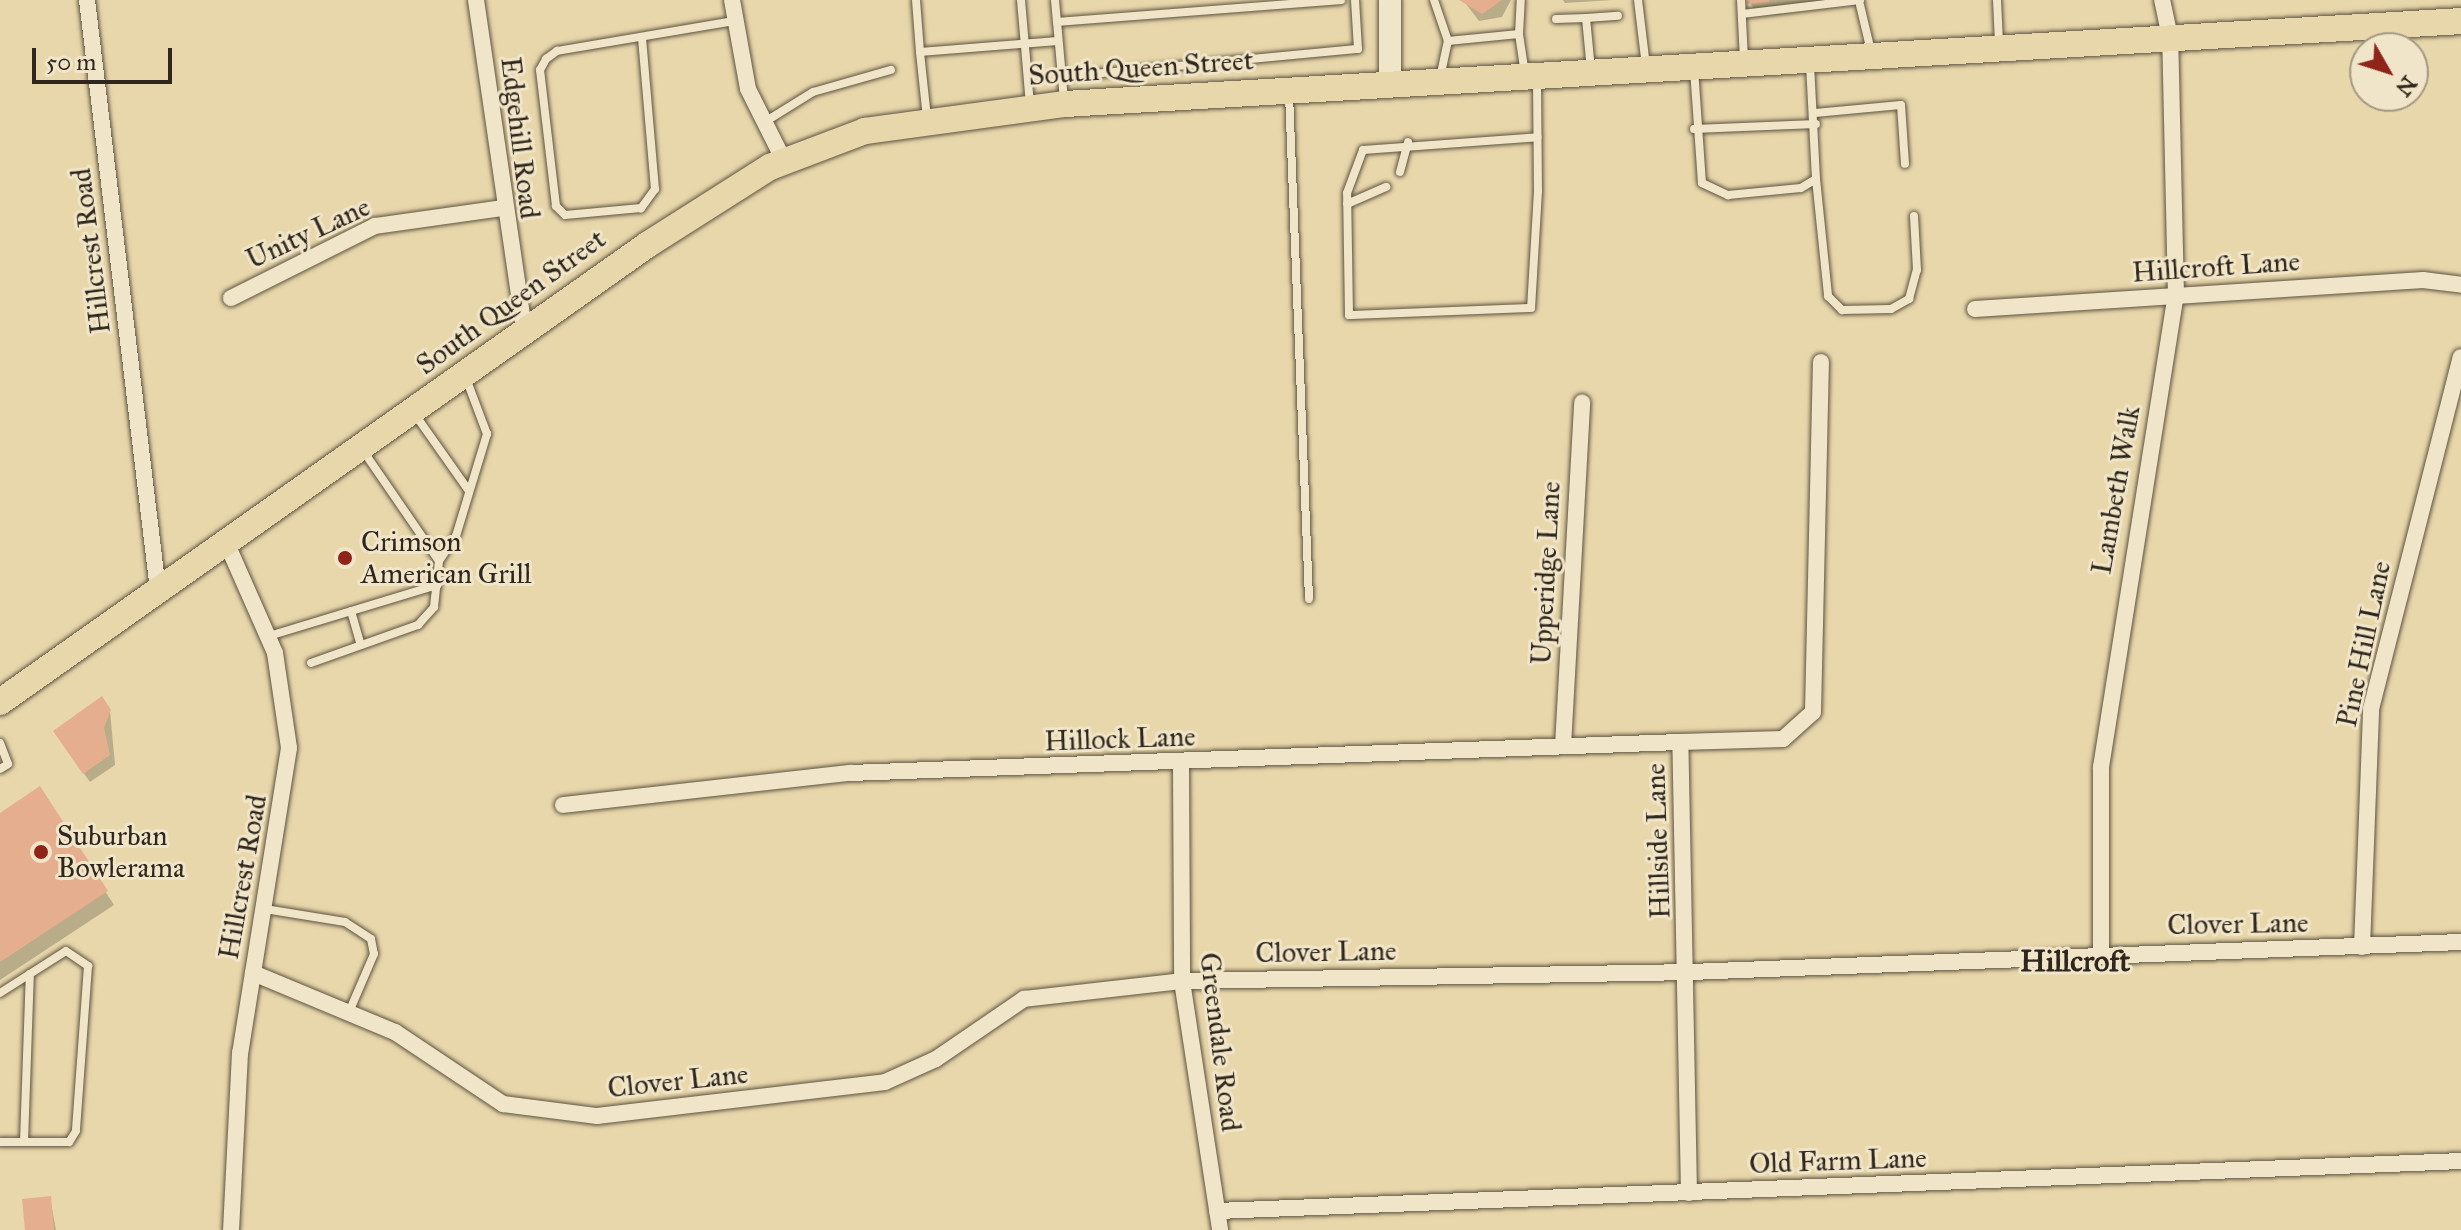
<!DOCTYPE html>
<html>
<head>
<meta charset="utf-8">
<style>
  body { margin:0 }
  #map { position:relative; width:2461px; height:1230px; overflow:hidden; background:#e8d7ab; font-family:"IM FELL Great Primer",serif }
  div>[style] { position:absolute }
  .shadow>* { inset:0; background:#0003 }
  .building>* { inset:0; background:#e5ae8f }
  .roads { filter:drop-shadow(0 0 2px #5d5340) drop-shadow(0 0 2px #5d5340) }
  .lane>* { height:8px; margin:-4px; padding:0 4px; transform-origin:4px; border-radius:4px; background:#f0e5c8 }
  .street>* { height:16px; margin:-8px; padding:0 8px; transform-origin:8px; border-radius:8px; background:#f0e5c8 }
  .secondary>* { height:22px; margin:-11px; padding:0 11px; transform-origin:11px; border-radius:11px; background:#f0e5c8 }
  .primary>* { height:26px; margin:-13px; padding:0 13px; transform-origin:13px; border-radius:13px; background:#e8d7ab }
  .dots>* { width:22px; height:22px; translate:-50% -50%; box-sizing:border-box; border:4px solid #f0e5c8; border-radius:50% }
  span { translate:-50% -50%; white-space:nowrap; text-align:center; line-height:1.15; -webkit-text-stroke:6px #f0e5c8; paint-order:stroke }
  .street-label { font-size:28px; color:#2f271d }
  .poi-label { font-size:28px; color:#2f271d }
  .left { translate:0 -50%; text-align:left }
  .neighbourhood-label { font-size:30px; color:#2f271d; font-weight:700 }
  .north { position:absolute; left:2349px; top:32px; width:80px; height:80px; box-sizing:border-box; background:#f0e5c8; border:2px solid #a39984; border-radius:50%; rotate:129deg; font-size:22px; font-weight:700; line-height:32px; text-align:center; color:#2f271d }
  .north::after { content:''; display:block; margin:auto; width:28px; height:36px; background:#8f2418; clip-path:polygon(50% 0,100% 100%,50% 72%,0 100%) }
  .scale { position:absolute; left:32px; top:48px; width:140px; height:36px; box-sizing:border-box; border:4px solid #2f271d; border-top:0; padding-left:10px; font-size:24px; line-height:28px; white-space:nowrap; color:#2f271d; -webkit-text-stroke:6px #f0e5c8; paint-order:stroke }
</style>
</head>
<body>
<div id="map">
  <div class="shadow">
    <i style="clip-path:polygon(1463px 0,1511px 0,1502px 17px,1479px 21px)"></i>
    <i style="clip-path:polygon(1563px 0,1613px 0,1565px 3px)"></i>
    <i style="clip-path:polygon(1749px 0,1847px 0,1782px 5px,1782px 14px,1757px 16px)"></i>
    <i style="clip-path:polygon(110px 711px,115px 765px,90px 782px,61px 741px)"></i>
    <i style="clip-path:polygon(39px 789px,114px 905px,0 980px,0 815px)"></i>
    <i style="clip-path:polygon(50px 1198px,56px 1230px,27px 1230px)"></i>
  </div>
  <div class="building">
    <i style="clip-path:polygon(1459px 0,1502px 0,1482px 14px)"></i>
    <i style="clip-path:polygon(1747px 0,1769px 0,1769px 2px,1747px 4px)"></i>
    <i style="clip-path:polygon(102px 696px,111px 710px,104px 728px,110px 755px,83px 774px,53px 731px)"></i>
    <i style="clip-path:polygon(40px 786px,108px 891px,0 962px,0 813px)"></i>
    <i style="clip-path:polygon(51px 1196px,54px 1230px,25px 1230px,22px 1199px)"></i>
  </div>
  <div class="roads">
    <div class="lane">
      <i style="left:916px;top:0;width:52px;rotate:85.6deg"></i>
      <i style="left:1021px;top:0;width:106px;rotate:85.1deg"></i>
      <i style="left:1055px;top:0;width:22px;rotate:85deg"></i>
      <i style="left:1434px;top:0;width:43px;rotate:71.1deg"></i>
      <i style="left:1638px;top:0;width:66px;rotate:83.1deg"></i>
      <i style="left:1741px;top:0;width:59px;rotate:87.1deg"></i>
      <i style="left:1997px;top:0;width:43px;rotate:87.3deg"></i>
      <i style="left:1860px;top:5px;width:47px;rotate:76.6deg"></i>
      <i style="left:1742px;top:14px;width:119px;rotate:-6.8deg"></i>
      <i style="left:1556px;top:19px;width:30px;rotate:-2deg"></i>
      <i style="left:1519px;top:34px;width:34px;rotate:-87deg"></i>
      <i style="left:642px;top:38px;width:152px;rotate:85.1deg"></i>
      <i style="left:655px;top:189px;width:24px;rotate:126deg"></i>
      <i style="left:641px;top:208px;width:76px;rotate:174.7deg"></i>
      <i style="left:565px;top:215px;width:13px;rotate:-135deg"></i>
      <i style="left:556px;top:206px;width:137px;rotate:-96.7deg"></i>
      <i style="left:540px;top:70px;width:13px;rotate:-61deg"></i>
      <i style="left:546px;top:59px;width:14px;rotate:-36deg"></i>
      <i style="left:557px;top:51px;width:180px;rotate:-9.6deg"></i>
      <i style="left:1694px;top:69px;width:114px;rotate:86deg"></i>
      <i style="left:1702px;top:183px;width:29px;rotate:25deg"></i>
      <i style="left:1728px;top:195px;width:73px;rotate:-5.5deg"></i>
      <i style="left:1801px;top:188px;width:17px;rotate:-31deg"></i>
      <i style="left:1816px;top:179px;width:116px;rotate:-93deg"></i>
      <i style="left:1591px;top:70px;width:52px;rotate:-95.5deg"></i>
      <i style="left:1586px;top:18px;width:32px;rotate:-4deg"></i>
      <i style="left:1061px;top:77px;width:298px;rotate:-5.4deg"></i>
      <i style="left:1358px;top:49px;width:49px;rotate:-93.5deg"></i>
      <i style="left:1440px;top:78px;width:38px;rotate:-78deg"></i>
      <i style="left:1448px;top:41px;width:71px;rotate:-5.6deg"></i>
      <i style="left:1519px;top:34px;width:40px;rotate:81.5deg"></i>
      <i style="left:1537px;top:79px;width:112px;rotate:89.5deg"></i>
      <i style="left:1538px;top:191px;width:117px;rotate:93.4deg"></i>
      <i style="left:1531px;top:308px;width:182px;rotate:177.8deg"></i>
      <i style="left:1349px;top:315px;width:122px;rotate:-90.9deg"></i>
      <i style="left:1347px;top:193px;width:46px;rotate:-69.6deg"></i>
      <i style="left:1363px;top:150px;width:175px;rotate:-4.2deg"></i>
      <i style="left:1289px;top:94px;width:505px;rotate:87.73deg"></i>
      <i style="left:1064px;top:100px;width:78px;rotate:-95.1deg"></i>
      <i style="left:1057px;top:22px;width:285px;rotate:-4.4deg"></i>
      <i style="left:1815px;top:113px;width:86px;rotate:-5.3deg"></i>
      <i style="left:1901px;top:105px;width:59px;rotate:86.1deg"></i>
      <i style="left:927px;top:118px;width:66px;rotate:-96.1deg"></i>
      <i style="left:920px;top:52px;width:138px;rotate:-4.6deg"></i>
      <i style="left:763px;top:123px;width:59px;rotate:-31.8deg"></i>
      <i style="left:813px;top:92px;width:81px;rotate:-15.8deg"></i>
      <i style="left:1694px;top:129px;width:122px;rotate:-2.3deg"></i>
      <i style="left:1400px;top:172px;width:31px;rotate:-75deg"></i>
      <i style="left:1816px;top:179px;width:118px;rotate:84.1deg"></i>
      <i style="left:1828px;top:296px;width:20px;rotate:45deg"></i>
      <i style="left:1842px;top:310px;width:49px;rotate:-1.2deg"></i>
      <i style="left:1891px;top:309px;width:21px;rotate:-29deg"></i>
      <i style="left:1909px;top:299px;width:30px;rotate:-75deg"></i>
      <i style="left:1917px;top:270px;width:54px;rotate:-93.2deg"></i>
      <i style="left:1347px;top:204px;width:43px;rotate:-23.6deg"></i>
      <i style="left:414px;top:413px;width:95px;rotate:54.8deg"></i>
      <i style="left:364px;top:452px;width:132px;rotate:55.5deg"></i>
      <i style="left:439px;top:561px;width:30px;rotate:-56deg"></i>
      <i style="left:456px;top:536px;width:107px;rotate:-73.1deg"></i>
      <i style="left:487px;top:434px;width:60px;rotate:-110.6deg"></i>
      <i style="left:351px;top:611px;width:35px;rotate:74deg"></i>
      <i style="left:269px;top:636px;width:176px;rotate:-16.9deg"></i>
      <i style="left:311px;top:663px;width:114px;rotate:-19.6deg"></i>
      <i style="left:418px;top:625px;width:24px;rotate:-48deg"></i>
      <i style="left:434px;top:607px;width:46px;rotate:-83.8deg"></i>
      <i style="left:0;top:743px;width:22px;rotate:69deg"></i>
      <i style="left:8px;top:764px;width:9px;rotate:148deg"></i>
      <i style="left:265px;top:909px;width:81px;rotate:9.2deg"></i>
      <i style="left:345px;top:922px;width:31px;rotate:33deg"></i>
      <i style="left:371px;top:939px;width:15px;rotate:79deg"></i>
      <i style="left:374px;top:954px;width:63px;rotate:113.3deg"></i>
      <i style="left:0;top:993px;width:78px;rotate:-32.5deg"></i>
      <i style="left:66px;top:951px;width:27px;rotate:34deg"></i>
      <i style="left:88px;top:966px;width:165px;rotate:94.2deg"></i>
      <i style="left:76px;top:1131px;width:13px;rotate:122deg"></i>
      <i style="left:69px;top:1142px;width:69px;rotate:180deg"></i>
      <i style="left:24px;top:1142px;width:168px;rotate:-88deg"></i>
    </div>
    <div class="street">
      <i style="left:87px;top:0;width:594px;rotate:83.14deg"></i>
      <i style="left:476px;top:0;width:332px;rotate:81.7deg"></i>
      <i style="left:732px;top:0;width:90px;rotate:79.8deg"></i>
      <i style="left:748px;top:89px;width:80px;rotate:63.4deg"></i>
      <i style="left:231px;top:298px;width:161px;rotate:-26.6deg"></i>
      <i style="left:375px;top:226px;width:129px;rotate:-8deg"></i>
      <i style="left:1975px;top:309px;width:449px;rotate:-3.7deg"></i>
      <i style="left:2423px;top:280px;width:38px;rotate:7deg"></i>
      <i style="left:227px;top:544px;width:119px;rotate:66.2deg"></i>
      <i style="left:275px;top:653px;width:96px;rotate:81.6deg"></i>
      <i style="left:289px;top:748px;width:309px;rotate:99.1deg"></i>
      <i style="left:240px;top:1053px;width:177px;rotate:92.9deg"></i>
      <i style="left:1563px;top:746px;width:344px;rotate:-86.8deg"></i>
      <i style="left:1181px;top:764px;width:217px;rotate:89.7deg"></i>
      <i style="left:1182px;top:981px;width:252px;rotate:81.3deg"></i>
      <i style="left:563px;top:805px;width:289px;rotate:-6.4deg"></i>
      <i style="left:850px;top:773px;width:831px;rotate:-2.14deg"></i>
      <i style="left:2362px;top:947px;width:238px;rotate:-87.8deg"></i>
      <i style="left:2371px;top:709px;width:363px;rotate:-75.7deg"></i>
      <i style="left:2101px;top:953px;width:186px;rotate:-90deg"></i>
      <i style="left:2101px;top:767px;width:478px;rotate:-81deg"></i>
      <i style="left:2176px;top:295px;width:258px;rotate:-91.3deg"></i>
      <i style="left:2170px;top:37px;width:38px;rotate:-102deg"></i>
      <i style="left:253px;top:973px;width:154px;rotate:22.6deg"></i>
      <i style="left:395px;top:1032px;width:130px;rotate:33.7deg"></i>
      <i style="left:503px;top:1104px;width:95px;rotate:7.3deg"></i>
      <i style="left:597px;top:1116px;width:290px;rotate:-6.7deg"></i>
      <i style="left:885px;top:1082px;width:56px;rotate:-24.3deg"></i>
      <i style="left:936px;top:1059px;width:107px;rotate:-34.3deg"></i>
      <i style="left:1024px;top:999px;width:159px;rotate:-6.5deg"></i>
      <i style="left:1182px;top:981px;width:508px;rotate:-1.01deg"></i>
      <i style="left:1690px;top:972px;width:772px;rotate:-2.23deg"></i>
      <i style="left:1689px;top:1193px;width:451px;rotate:-91.1deg"></i>
      <i style="left:1680px;top:742px;width:103px;rotate:-1.7deg"></i>
      <i style="left:1783px;top:739px;width:40px;rotate:-42deg"></i>
      <i style="left:1813px;top:712px;width:350px;rotate:-88.7deg"></i>
      <i style="left:1217px;top:1211px;width:1245px;rotate:-2.3deg"></i>
    </div>
    <div class="secondary">
      <i style="left:1390px;top:82px;width:82px;rotate:-90deg"></i>
    </div>
    <div class="primary">
      <i style="left:0;top:702px;width:792px;rotate:-35.23deg"></i>
      <i style="left:647px;top:245px;width:146px;rotate:-32.4deg"></i>
      <i style="left:770px;top:167px;width:102px;rotate:-20.8deg"></i>
      <i style="left:865px;top:131px;width:202px;rotate:-7.7deg"></i>
      <i style="left:1065px;top:104px;width:1398px;rotate:-3.4deg"></i>
    </div>
  </div>
  <div class="dots">
    <i style="left:345px;top:558px;background:#8f2418"></i>
    <i style="left:41px;top:852px;background:#8f2418"></i>
  </div>
  <div class="street-label">
    <span style="left:1141px;top:68px;rotate:-4deg">South Queen Street</span>
    <span style="left:520px;top:138px;rotate:83deg">Edgehill Road</span>
    <span style="left:308px;top:233px;rotate:-25deg">Unity Lane</span>
    <span style="left:91px;top:251px;rotate:-97deg">Hillcrest Road</span>
    <span style="left:2216px;top:267px;rotate:-4deg">Hillcroft Lane</span>
    <span style="left:511px;top:302px;rotate:-36deg">South Queen Street</span>
    <span style="left:2116px;top:490px;rotate:-80deg">Lambeth Walk</span>
    <span style="left:1546px;top:573px;rotate:-87deg">Upperidge Lane</span>
    <span style="left:2364px;top:644px;rotate:-78deg">Pine Hill Lane</span>
    <span style="left:1120px;top:739px;rotate:-2deg">Hillock Lane</span>
    <span style="left:1658px;top:841px;rotate:-92deg">Hillside Lane</span>
    <span style="left:243px;top:877px;rotate:-80deg">Hillcrest Road</span>
    <span style="left:2238px;top:924px;rotate:-1deg">Clover Lane</span>
    <span style="left:1326px;top:952px;rotate:-1deg">Clover Lane</span>
    <span style="left:1220px;top:1042px;rotate:83deg">Greendale Road</span>
    <span style="left:678px;top:1081px;rotate:-6deg">Clover Lane</span>
    <span style="left:1838px;top:1161px;rotate:-2deg">Old Farm Lane</span>
  </div>
  <div class="poi-label">
    <span class="left" style="left:361px;top:558px">Crimson<br>American Grill</span>
    <span class="left" style="left:57px;top:852px">Suburban<br>Bowlerama</span>
  </div>
  <div class="neighbourhood-label">
    <span style="left:2075px;top:961px">Hillcroft</span>
  </div>
  <div class="north">N</div>
  <div class="scale">50 m</div>
</div>
</body>
</html>
